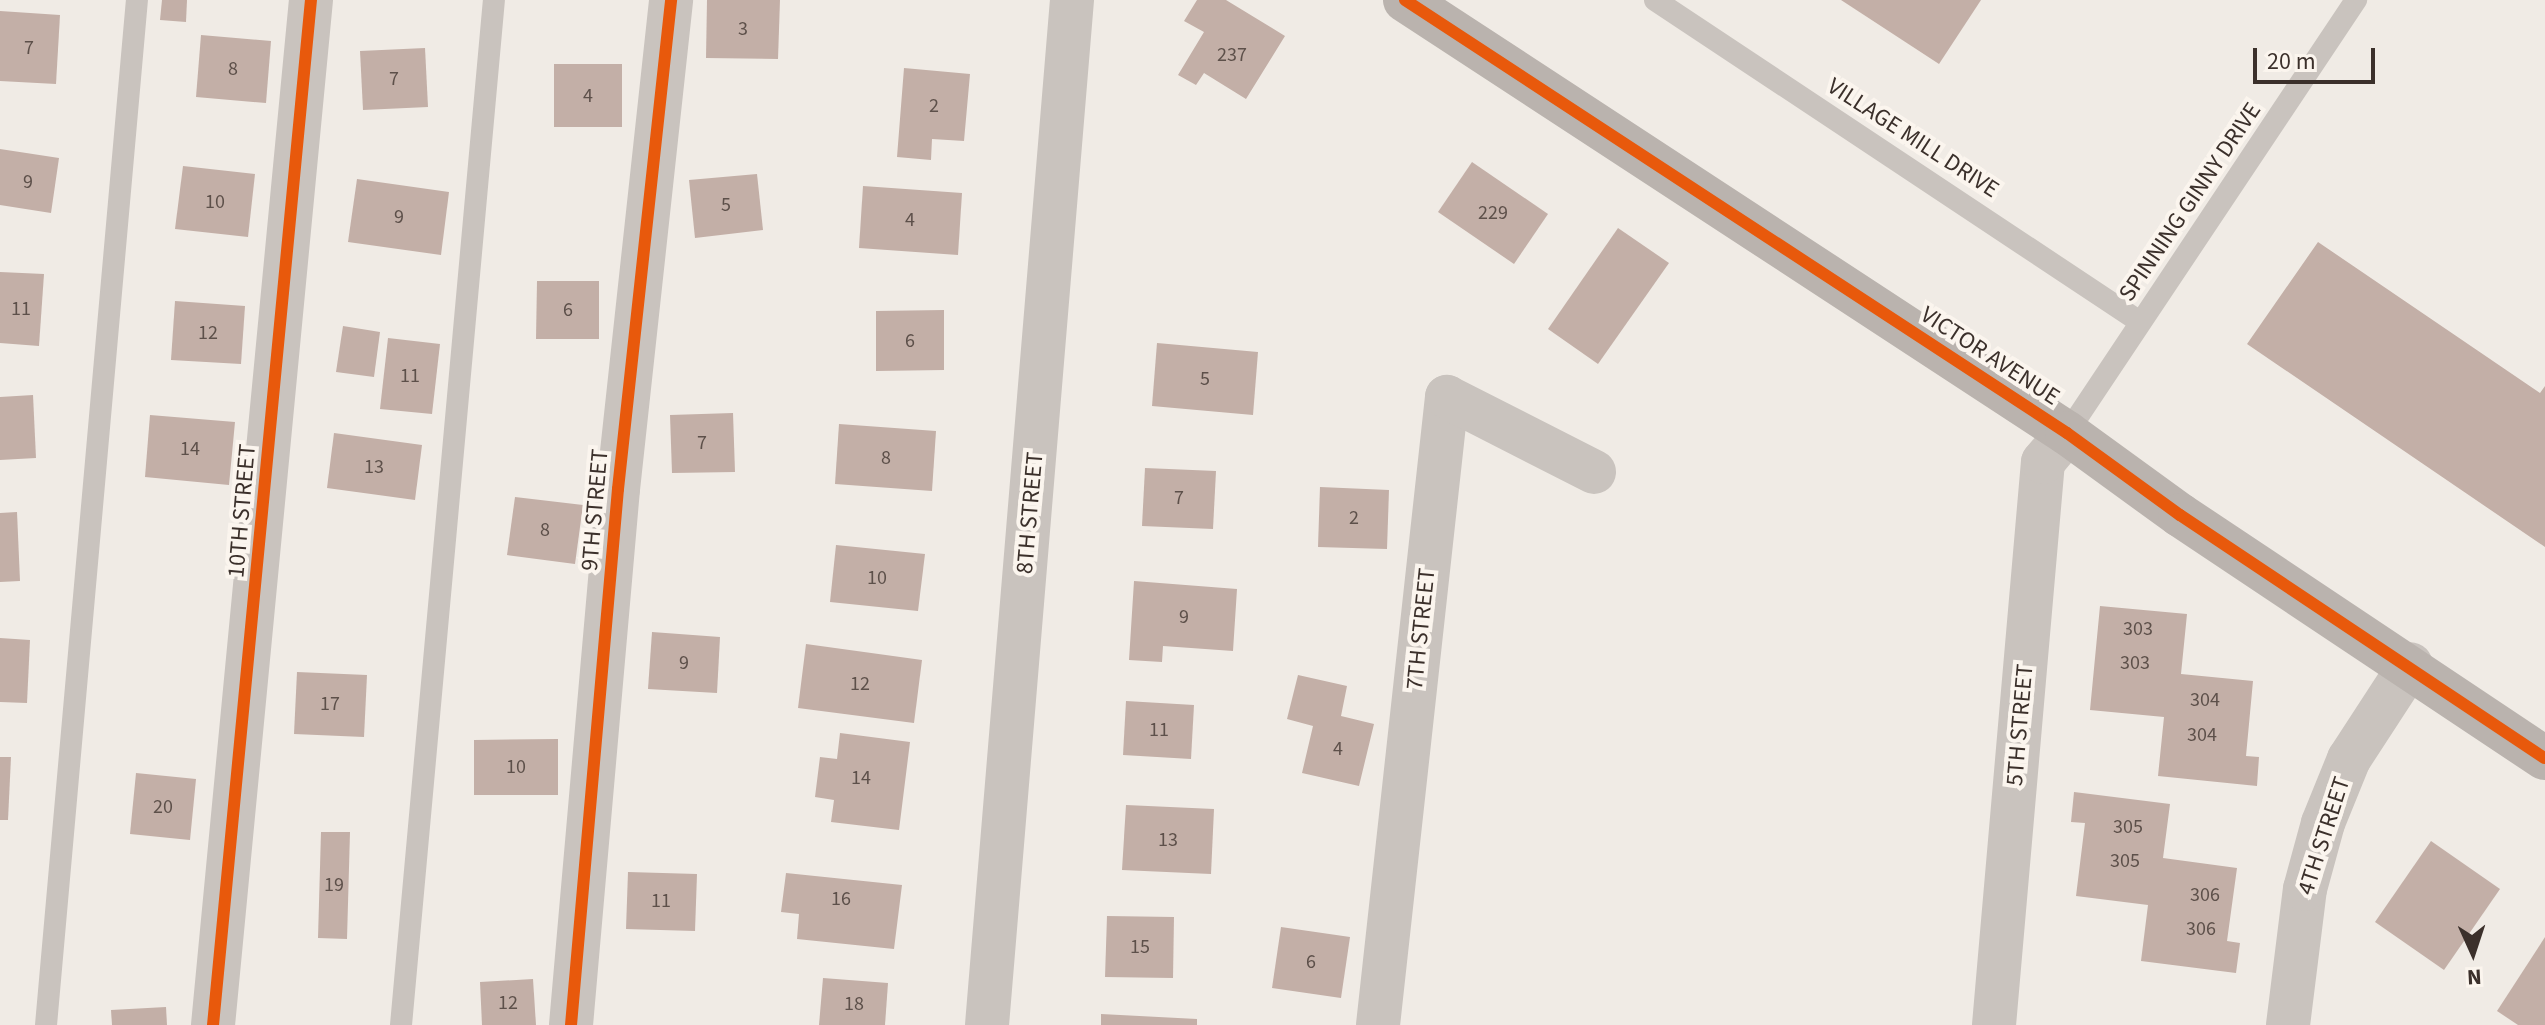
<!DOCTYPE html>
<html>
<head>
<meta charset="utf-8">
<style>
  body { margin:0 }
  #map { position:relative; width:2545px; height:1025px; overflow:hidden; background:#f0ebe5; font-family:"Source Sans 3",sans-serif }
  div>[style] { position:absolute }
  .building>* { inset:0; background:#c3afa7 }
  .lane>* { height:22px; margin:-11px; padding:0 11px; transform-origin:11px; border-radius:11px; background:#c9c3be }
  .street>* { height:44px; margin:-22px; padding:0 22px; transform-origin:22px; border-radius:22px; background:#c9c3be }
  .secondary>* { height:44px; margin:-22px; padding:0 22px; transform-origin:22px; border-radius:22px; background:#bab3ae }
  .cycleway>* { height:12px; margin:-6px; padding:0 6px; transform-origin:6px; border-radius:6px; background:#e8590c }
  span { translate:-50% -50%; white-space:nowrap; text-align:center; line-height:1.15; -webkit-text-stroke:8px #fbf5ee; paint-order:stroke }
  .number-label { font-size:20px; color:#5d504a }
  .number-label span { -webkit-text-stroke-width:0 }
  .street-label { font-size:24px; color:#3b302b }
  .north { position:absolute; left:2433px; top:913px; width:80px; height:80px; -webkit-text-stroke:6px #fbf5ee; paint-order:stroke; rotate:177deg; font-size:22px; font-weight:700; line-height:32px; text-align:center; color:#3b302b }
  .north::after { content:''; display:block; margin:auto; width:28px; height:36px; background:#3b302b; clip-path:polygon(50% 0,100% 100%,50% 72%,0 100%) }
  .scale { position:absolute; left:2253px; top:48px; width:122px; height:36px; box-sizing:border-box; border:4px solid #3b302b; border-top:0; padding-left:10px; font-size:24px; line-height:28px; white-space:nowrap; color:#3b302b; -webkit-text-stroke:6px #fbf5ee; paint-order:stroke }
</style>
</head>
<body>
<div id="map">
  <div class="building">
    <i style="clip-path:polygon(162px 0,187px 0,186px 22px,160px 20px)"></i>
    <i style="clip-path:polygon(707px 0,780px 0,778px 59px,706px 58px)"></i>
    <i style="clip-path:polygon(1197px 0,1226px 0,1285px 36px,1246px 99px,1204px 73px,1196px 85px,1178px 75px,1204px 32px,1184px 21px)"></i>
    <i style="clip-path:polygon(1841px 0,1981px 0,1939px 64px)"></i>
    <i style="clip-path:polygon(0 11px,60px 15px,56px 84px,0 81px)"></i>
    <i style="clip-path:polygon(201px 35px,271px 41px,266px 103px,196px 97px)"></i>
    <i style="clip-path:polygon(425px 48px,428px 107px,363px 110px,360px 51px)"></i>
    <i style="clip-path:polygon(554px 64px,622px 64px,622px 127px,554px 127px)"></i>
    <i style="clip-path:polygon(904px 68px,970px 74px,964px 141px,932px 139px,931px 160px,897px 157px)"></i>
    <i style="clip-path:polygon(0 149px,59px 158px,51px 213px,0 205px)"></i>
    <i style="clip-path:polygon(1472px 162px,1548px 214px,1514px 264px,1438px 212px)"></i>
    <i style="clip-path:polygon(183px 166px,255px 174px,248px 237px,175px 229px)"></i>
    <i style="clip-path:polygon(757px 174px,763px 230px,695px 238px,689px 180px)"></i>
    <i style="clip-path:polygon(357px 179px,449px 192px,441px 255px,348px 242px)"></i>
    <i style="clip-path:polygon(863px 186px,962px 193px,958px 255px,859px 248px)"></i>
    <i style="clip-path:polygon(1618px 228px,1669px 263px,1598px 364px,1548px 329px)"></i>
    <i style="clip-path:polygon(2318px 242px,2540px 393px,2545px 386px,2545px 547px,2247px 344px)"></i>
    <i style="clip-path:polygon(0 272px,44px 274px,39px 346px,0 343px)"></i>
    <i style="clip-path:polygon(537px 281px,599px 281px,599px 339px,536px 339px)"></i>
    <i style="clip-path:polygon(175px 301px,245px 306px,241px 364px,171px 360px)"></i>
    <i style="clip-path:polygon(944px 310px,944px 370px,876px 371px,876px 311px)"></i>
    <i style="clip-path:polygon(343px 326px,380px 332px,374px 377px,336px 372px)"></i>
    <i style="clip-path:polygon(388px 338px,440px 344px,432px 414px,380px 409px)"></i>
    <i style="clip-path:polygon(1157px 343px,1258px 352px,1253px 415px,1152px 406px)"></i>
    <i style="clip-path:polygon(33px 395px,36px 458px,0 460px,0 397px)"></i>
    <i style="clip-path:polygon(733px 413px,735px 472px,672px 473px,670px 415px)"></i>
    <i style="clip-path:polygon(150px 415px,235px 422px,229px 485px,145px 477px)"></i>
    <i style="clip-path:polygon(839px 424px,936px 431px,932px 491px,835px 484px)"></i>
    <i style="clip-path:polygon(334px 433px,422px 445px,415px 500px,327px 488px)"></i>
    <i style="clip-path:polygon(1145px 468px,1216px 471px,1213px 529px,1142px 526px)"></i>
    <i style="clip-path:polygon(1320px 487px,1389px 490px,1387px 549px,1318px 547px)"></i>
    <i style="clip-path:polygon(515px 497px,583px 505px,575px 564px,507px 555px)"></i>
    <i style="clip-path:polygon(17px 512px,20px 581px,0 582px,0 513px)"></i>
    <i style="clip-path:polygon(836px 545px,925px 554px,918px 611px,830px 602px)"></i>
    <i style="clip-path:polygon(1134px 581px,1237px 589px,1233px 651px,1163px 646px,1162px 662px,1129px 660px)"></i>
    <i style="clip-path:polygon(2100px 606px,2187px 614px,2181px 674px,2253px 681px,2246px 756px,2259px 757px,2257px 786px,2158px 776px,2164px 717px,2090px 710px)"></i>
    <i style="clip-path:polygon(652px 632px,720px 637px,717px 693px,648px 689px)"></i>
    <i style="clip-path:polygon(0 638px,30px 640px,27px 703px,0 702px)"></i>
    <i style="clip-path:polygon(806px 644px,922px 660px,914px 723px,798px 708px)"></i>
    <i style="clip-path:polygon(297px 672px,367px 675px,364px 737px,294px 734px)"></i>
    <i style="clip-path:polygon(1298px 675px,1347px 686px,1341px 716px,1374px 724px,1359px 786px,1302px 773px,1313px 726px,1287px 719px)"></i>
    <i style="clip-path:polygon(1126px 701px,1194px 705px,1191px 759px,1123px 755px)"></i>
    <i style="clip-path:polygon(840px 733px,910px 742px,899px 830px,831px 822px,834px 800px,815px 797px,820px 757px,837px 759px)"></i>
    <i style="clip-path:polygon(558px 739px,558px 795px,474px 795px,474px 740px)"></i>
    <i style="clip-path:polygon(0 757px,11px 757px,8px 820px,0 820px)"></i>
    <i style="clip-path:polygon(136px 773px,196px 779px,190px 840px,130px 834px)"></i>
    <i style="clip-path:polygon(2074px 792px,2170px 804px,2163px 858px,2237px 868px,2227px 941px,2240px 943px,2236px 973px,2141px 961px,2148px 905px,2076px 896px,2085px 823px,2071px 822px)"></i>
    <i style="clip-path:polygon(1126px 805px,1214px 809px,1211px 874px,1122px 870px)"></i>
    <i style="clip-path:polygon(321px 832px,350px 832px,347px 939px,318px 938px)"></i>
    <i style="clip-path:polygon(2431px 841px,2500px 889px,2444px 970px,2375px 922px)"></i>
    <i style="clip-path:polygon(628px 872px,697px 874px,695px 931px,626px 929px)"></i>
    <i style="clip-path:polygon(786px 873px,902px 885px,894px 949px,797px 939px,799px 914px,781px 912px)"></i>
    <i style="clip-path:polygon(1107px 916px,1174px 917px,1173px 978px,1105px 977px)"></i>
    <i style="clip-path:polygon(1281px 927px,1350px 937px,1341px 998px,1272px 988px)"></i>
    <i style="clip-path:polygon(2545px 937px,2545px 1025px,2518px 1025px,2497px 1011px)"></i>
    <i style="clip-path:polygon(823px 978px,888px 983px,885px 1025px,819px 1025px)"></i>
    <i style="clip-path:polygon(533px 979px,536px 1025px,482px 1025px,480px 982px)"></i>
    <i style="clip-path:polygon(166px 1007px,167px 1025px,112px 1025px,111px 1010px)"></i>
    <i style="clip-path:polygon(1101px 1014px,1197px 1019px,1197px 1025px,1101px 1025px)"></i>
  </div>
  <div class="lane">
    <i style="left:1655px;top:0;width:582px;rotate:33.58deg"></i>
    <i style="left:2067px;top:433px;width:521px;rotate:-56.28deg"></i>
    <i style="left:46px;top:1025px;width:1029px;rotate:-84.93deg"></i>
    <i style="left:401px;top:1025px;width:1029px;rotate:-84.82deg"></i>
  </div>
  <div class="street">
    <i style="left:213px;top:1025px;width:1030px;rotate:-84.54deg"></i>
    <i style="left:571px;top:1025px;width:538px;rotate:-84.99deg"></i>
    <i style="left:618px;top:489px;width:492px;rotate:-83.8deg"></i>
    <i style="left:987px;top:1025px;width:1029px;rotate:-85.26deg"></i>
    <i style="left:1378px;top:1025px;width:632px;rotate:-83.73deg"></i>
    <i style="left:1447px;top:397px;width:165px;rotate:27deg"></i>
    <i style="left:1994px;top:1025px;width:565px;rotate:-85.03deg"></i>
    <i style="left:2043px;top:462px;width:38px;rotate:-50deg"></i>
    <i style="left:2288px;top:1025px;width:137px;rotate:-82.9deg"></i>
    <i style="left:2305px;top:889px;width:68px;rotate:-74.7deg"></i>
    <i style="left:2323px;top:823px;width:69px;rotate:-67.9deg"></i>
    <i style="left:2349px;top:759px;width:113px;rotate:-56.9deg"></i>
  </div>
  <div class="secondary">
    <i style="left:1405px;top:0;width:791px;rotate:33.19deg"></i>
    <i style="left:2067px;top:433px;width:140px;rotate:36deg"></i>
    <i style="left:2180px;top:515px;width:438px;rotate:33.7deg"></i>
  </div>
  <div class="cycleway">
    <i style="left:1405px;top:0;width:791px;rotate:33.19deg"></i>
    <i style="left:2067px;top:433px;width:140px;rotate:36deg"></i>
    <i style="left:2180px;top:515px;width:438px;rotate:33.7deg"></i>
    <i style="left:213px;top:1025px;width:1030px;rotate:-84.54deg"></i>
    <i style="left:571px;top:1025px;width:538px;rotate:-84.99deg"></i>
    <i style="left:618px;top:489px;width:492px;rotate:-83.8deg"></i>
  </div>
  <div class="number-label">
    <span style="left:743px;top:29px">3</span>
    <span style="left:29px;top:48px">7</span>
    <span style="left:1232px;top:55px">237</span>
    <span style="left:233px;top:69px">8</span>
    <span style="left:394px;top:79px">7</span>
    <span style="left:588px;top:96px">4</span>
    <span style="left:934px;top:106px">2</span>
    <span style="left:28px;top:182px">9</span>
    <span style="left:215px;top:202px">10</span>
    <span style="left:726px;top:205px">5</span>
    <span style="left:1493px;top:213px">229</span>
    <span style="left:399px;top:217px">9</span>
    <span style="left:910px;top:220px">4</span>
    <span style="left:21px;top:309px">11</span>
    <span style="left:568px;top:310px">6</span>
    <span style="left:208px;top:333px">12</span>
    <span style="left:910px;top:341px">6</span>
    <span style="left:410px;top:376px">11</span>
    <span style="left:1205px;top:379px">5</span>
    <span style="left:702px;top:443px">7</span>
    <span style="left:190px;top:449px">14</span>
    <span style="left:886px;top:458px">8</span>
    <span style="left:374px;top:467px">13</span>
    <span style="left:1179px;top:498px">7</span>
    <span style="left:1354px;top:518px">2</span>
    <span style="left:545px;top:530px">8</span>
    <span style="left:877px;top:578px">10</span>
    <span style="left:1184px;top:617px">9</span>
    <span style="left:2138px;top:629px">303</span>
    <span style="left:684px;top:663px">9</span>
    <span style="left:2135px;top:663px">303</span>
    <span style="left:860px;top:684px">12</span>
    <span style="left:2205px;top:700px">304</span>
    <span style="left:330px;top:704px">17</span>
    <span style="left:1159px;top:730px">11</span>
    <span style="left:2202px;top:735px">304</span>
    <span style="left:1338px;top:749px">4</span>
    <span style="left:516px;top:767px">10</span>
    <span style="left:861px;top:778px">14</span>
    <span style="left:163px;top:807px">20</span>
    <span style="left:2128px;top:827px">305</span>
    <span style="left:1168px;top:840px">13</span>
    <span style="left:2125px;top:861px">305</span>
    <span style="left:334px;top:885px">19</span>
    <span style="left:2205px;top:895px">306</span>
    <span style="left:841px;top:899px">16</span>
    <span style="left:661px;top:901px">11</span>
    <span style="left:2201px;top:929px">306</span>
    <span style="left:1140px;top:947px">15</span>
    <span style="left:1311px;top:962px">6</span>
    <span style="left:508px;top:1003px">12</span>
    <span style="left:854px;top:1004px">18</span>
  </div>
  <div class="street-label">
    <span style="left:1913px;top:138px;rotate:33deg">VILLAGE MILL DRIVE</span>
    <span style="left:2190px;top:202px;rotate:-56deg">SPINNING GINNY DRIVE</span>
    <span style="left:1990px;top:356px;rotate:33deg">VICTOR AVENUE</span>
    <span style="left:595px;top:510px;rotate:-85deg">9TH STREET</span>
    <span style="left:242px;top:511px;rotate:-85deg">10TH STREET</span>
    <span style="left:1030px;top:513px;rotate:-85deg">8TH STREET</span>
    <span style="left:1421px;top:629px;rotate:-84deg">7TH STREET</span>
    <span style="left:2020px;top:725px;rotate:-85deg">5TH STREET</span>
    <span style="left:2324px;top:836px;rotate:-72deg">4TH STREET</span>
  </div>
  <div class="north">N</div>
  <div class="scale">20 m</div>
</div>
</body>
</html>
